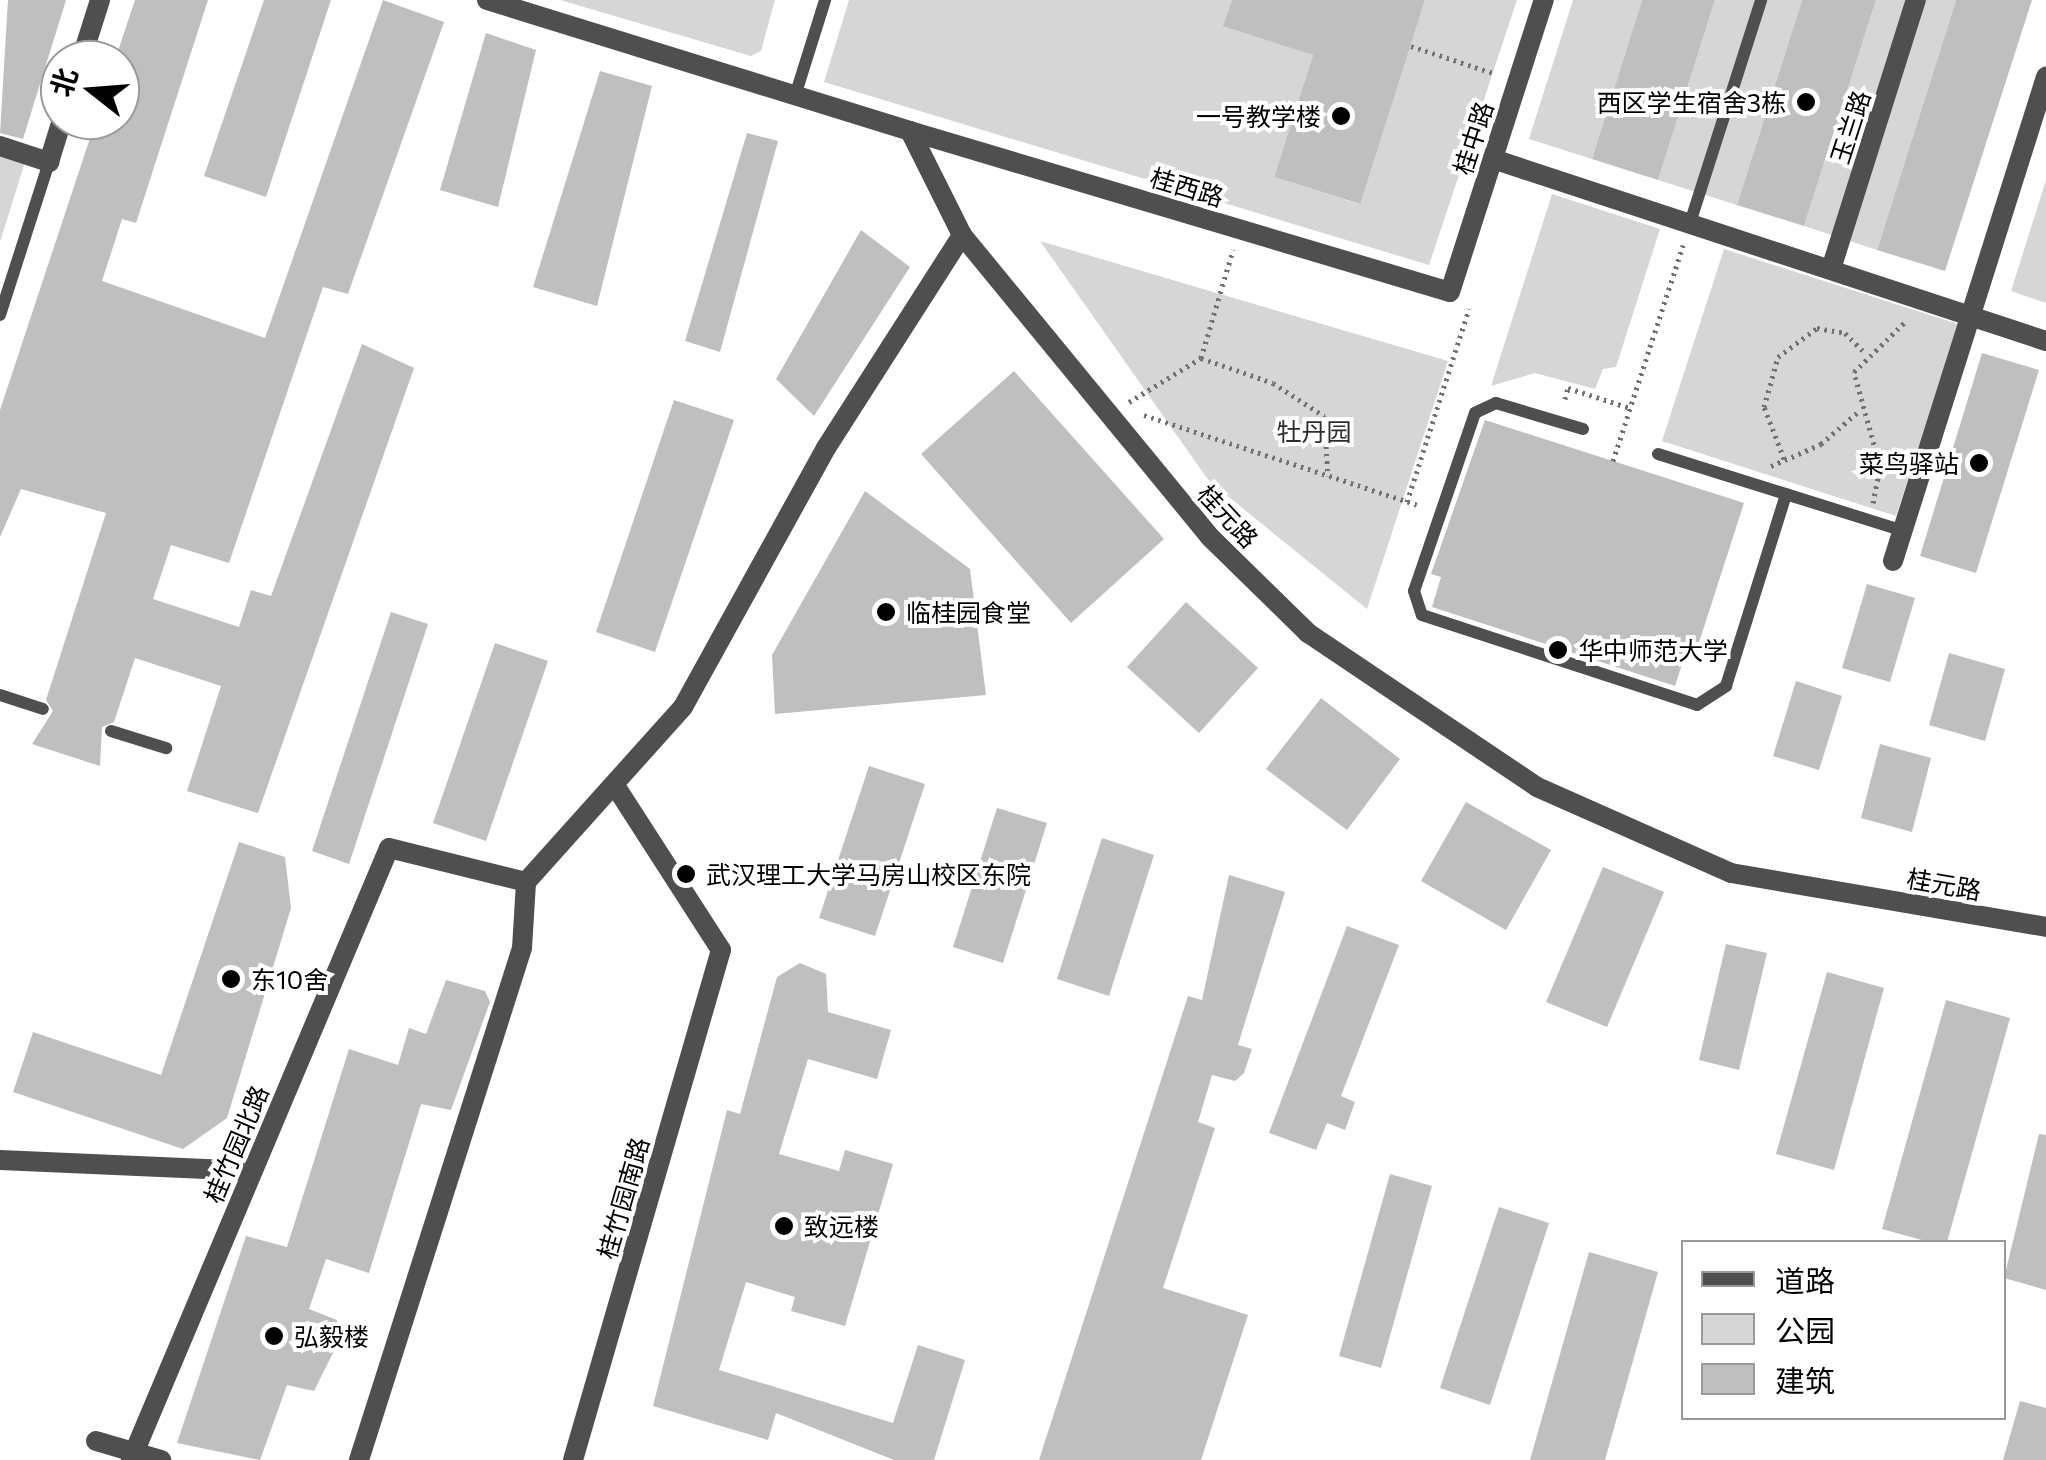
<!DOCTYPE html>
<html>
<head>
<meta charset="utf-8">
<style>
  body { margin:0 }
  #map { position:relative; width:2046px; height:1460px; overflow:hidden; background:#fff; font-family:Commissioner,"Noto Sans SC",sans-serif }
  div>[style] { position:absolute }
  .green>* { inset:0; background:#d6d6d6 }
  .building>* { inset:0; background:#bfbfbf }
  .path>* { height:5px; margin-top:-2.5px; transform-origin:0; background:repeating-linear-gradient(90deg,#717171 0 2.5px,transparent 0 7.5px) }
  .lane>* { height:12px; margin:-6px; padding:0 6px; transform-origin:6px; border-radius:6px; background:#4f4f4f }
  .street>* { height:20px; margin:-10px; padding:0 10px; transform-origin:10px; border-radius:10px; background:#4f4f4f }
  .dots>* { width:28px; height:28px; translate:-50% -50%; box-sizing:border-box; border:5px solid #fff; border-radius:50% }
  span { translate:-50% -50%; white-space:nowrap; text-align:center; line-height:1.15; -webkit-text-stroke:8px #fff; paint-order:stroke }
  .poi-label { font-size:25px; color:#000 }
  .right { translate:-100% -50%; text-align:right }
  .left { translate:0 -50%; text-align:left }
  .street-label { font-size:25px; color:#000 }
  .park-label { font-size:25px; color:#2d2d2d }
  .legend { position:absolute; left:1681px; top:1240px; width:325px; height:180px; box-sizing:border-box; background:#fff; border:2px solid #999; margin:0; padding:12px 18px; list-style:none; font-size:30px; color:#000 }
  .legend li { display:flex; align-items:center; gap:20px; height:50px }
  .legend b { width:50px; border:2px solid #999 }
  .north { position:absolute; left:40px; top:40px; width:100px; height:100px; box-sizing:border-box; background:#fff; border:2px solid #999; border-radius:50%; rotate:287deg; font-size:28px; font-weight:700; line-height:40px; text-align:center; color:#000 }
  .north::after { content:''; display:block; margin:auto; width:35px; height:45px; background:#000; clip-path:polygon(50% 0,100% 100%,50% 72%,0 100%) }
</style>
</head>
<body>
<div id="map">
  <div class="green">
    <i style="clip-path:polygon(560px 0,775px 0,761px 51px,751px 56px)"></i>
    <i style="clip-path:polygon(849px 0,1232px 0,1224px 25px,1313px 55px,1274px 177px,1359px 204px,1425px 0,1517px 0,1429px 265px,824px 82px)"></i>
    <i style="clip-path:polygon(1573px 0,1642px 0,1592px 159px,1529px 139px)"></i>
    <i style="clip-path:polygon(1715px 0,1802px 0,1737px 205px,1658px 180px)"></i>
    <i style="clip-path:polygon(1876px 0,1956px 0,1877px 250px,1804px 226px)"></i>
    <i style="clip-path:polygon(0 154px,25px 162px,0 242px)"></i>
    <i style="clip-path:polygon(2046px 180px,2046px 303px,2011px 291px)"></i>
    <i style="clip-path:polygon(1552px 194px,1660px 229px,1616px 367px,1603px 369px,1595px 389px,1535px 373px,1491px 386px)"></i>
    <i style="clip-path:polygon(1040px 241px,1448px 361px,1367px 609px,1209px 481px)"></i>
    <i style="clip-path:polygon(1724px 249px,1958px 324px,1896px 516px,1662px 441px)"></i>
  </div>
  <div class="building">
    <i style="clip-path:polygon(8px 0,66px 0,23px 139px,0 133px)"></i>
    <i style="clip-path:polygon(135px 0,208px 0,136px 223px,122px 219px,102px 281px,265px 338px,383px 0,444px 22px,348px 294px,323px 287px,229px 563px,171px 545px,153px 599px,239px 627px,251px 590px,271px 596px,362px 344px,414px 368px,258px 813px,187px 791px,221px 686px,135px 658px,114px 722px,102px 727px,100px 766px,32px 744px,53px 711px,46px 700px,106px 513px,21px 489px,0 537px,0 410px,96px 120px,120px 120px,115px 60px)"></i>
    <i style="clip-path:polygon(264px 0,331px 0,266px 197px,204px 176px)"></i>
    <i style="clip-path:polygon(1232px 0,1425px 0,1360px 204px,1274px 177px,1313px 55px,1223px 26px)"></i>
    <i style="clip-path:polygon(1642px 0,1715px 0,1658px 180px,1592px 159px)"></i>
    <i style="clip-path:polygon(1802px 0,1876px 0,1804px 226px,1737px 205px)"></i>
    <i style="clip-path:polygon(1956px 0,2032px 0,1945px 271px,1877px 250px)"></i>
    <i style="clip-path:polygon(486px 33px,536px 50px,498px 207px,440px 190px)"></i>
    <i style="clip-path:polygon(600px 71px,652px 86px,597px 306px,533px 287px)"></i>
    <i style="clip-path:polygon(747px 133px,778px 141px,720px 352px,685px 341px)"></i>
    <i style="clip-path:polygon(861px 230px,910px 267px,814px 416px,776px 379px)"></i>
    <i style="clip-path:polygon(1982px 353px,2039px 370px,1976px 573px,1920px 556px)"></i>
    <i style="clip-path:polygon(1014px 371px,1164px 539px,1071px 623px,921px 454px)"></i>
    <i style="clip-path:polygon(674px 400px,734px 420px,655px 652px,596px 632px)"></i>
    <i style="clip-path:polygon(1485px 420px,1744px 503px,1694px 658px,1685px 655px,1675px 686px,1432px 607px,1441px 577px,1431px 574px)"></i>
    <i style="clip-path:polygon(865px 491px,970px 569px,986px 695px,775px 714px,772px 655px)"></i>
    <i style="clip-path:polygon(1867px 584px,1915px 598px,1890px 682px,1842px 668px)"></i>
    <i style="clip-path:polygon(1186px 602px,1258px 668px,1199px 733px,1127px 667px)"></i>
    <i style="clip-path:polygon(391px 612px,428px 624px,349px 864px,312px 851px)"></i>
    <i style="clip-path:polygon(495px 643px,548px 661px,486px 841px,433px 823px)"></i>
    <i style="clip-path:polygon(1949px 653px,2005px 669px,1985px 741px,1929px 725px)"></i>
    <i style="clip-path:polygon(1796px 681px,1842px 696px,1819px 770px,1773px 756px)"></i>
    <i style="clip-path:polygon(1321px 698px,1400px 759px,1347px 830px,1266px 769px)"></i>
    <i style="clip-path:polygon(1880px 744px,1931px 758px,1912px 832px,1861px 818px)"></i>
    <i style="clip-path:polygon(869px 766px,925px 784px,875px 936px,819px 918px)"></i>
    <i style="clip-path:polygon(1466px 802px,1551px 850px,1506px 930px,1421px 881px)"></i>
    <i style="clip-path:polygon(997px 808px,1047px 823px,1003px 963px,953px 947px)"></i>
    <i style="clip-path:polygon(1102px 838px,1154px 855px,1109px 996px,1057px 979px)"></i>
    <i style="clip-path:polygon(239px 842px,285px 857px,291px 908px,227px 1118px,183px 1149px,13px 1092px,33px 1032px,161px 1075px)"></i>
    <i style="clip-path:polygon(1603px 867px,1664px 892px,1607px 1027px,1546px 1002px)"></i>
    <i style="clip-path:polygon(1229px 875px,1285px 892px,1238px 1045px,1252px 1049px,1244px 1073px,1235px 1081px,1212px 1075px,1198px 1122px,1215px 1128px,1163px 1288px,1248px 1315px,1201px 1460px,1039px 1460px,1188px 996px,1202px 1000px)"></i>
    <i style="clip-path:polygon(1347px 926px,1399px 945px,1341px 1096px,1355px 1102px,1345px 1130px,1327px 1123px,1316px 1150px,1269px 1133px)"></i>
    <i style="clip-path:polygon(1726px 944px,1767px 953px,1739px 1070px,1699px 1060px)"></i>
    <i style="clip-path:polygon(800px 963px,826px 974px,828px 1012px,891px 1030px,877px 1079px,808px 1059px,779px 1154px,839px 1171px,845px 1150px,893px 1164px,845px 1326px,791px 1311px,795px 1297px,746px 1282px,719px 1370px,893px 1423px,918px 1345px,965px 1360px,934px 1460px,894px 1460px,776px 1413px,768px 1440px,653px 1406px,727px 1110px,740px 1114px,777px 977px)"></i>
    <i style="clip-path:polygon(1827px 972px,1884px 988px,1834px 1170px,1776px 1154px)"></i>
    <i style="clip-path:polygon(446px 980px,485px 991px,490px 1002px,451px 1110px,421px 1104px,369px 1273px,326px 1259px,309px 1309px,337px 1320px,334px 1351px,314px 1391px,287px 1385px,260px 1460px,177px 1443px,246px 1236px,287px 1247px,349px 1049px,398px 1065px,409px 1028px,426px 1034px)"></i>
    <i style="clip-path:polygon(1946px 1000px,2010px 1018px,1947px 1242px,1929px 1242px,1882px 1229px)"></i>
    <i style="clip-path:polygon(2039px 1134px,2046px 1135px,2046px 1290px,2004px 1278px)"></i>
    <i style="clip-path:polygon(1390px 1174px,1432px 1186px,1381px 1368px,1339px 1356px)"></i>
    <i style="clip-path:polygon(1499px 1207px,1549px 1223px,1490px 1405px,1440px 1388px)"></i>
    <i style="clip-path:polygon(1589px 1252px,1658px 1272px,1605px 1460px,1530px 1460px)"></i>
    <i style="clip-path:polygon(2020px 1401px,2046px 1408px,2046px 1460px,2003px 1460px)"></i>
  </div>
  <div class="path">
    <i style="left:1411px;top:46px;width:86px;rotate:18.2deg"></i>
    <i style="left:1201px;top:358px;width:113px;rotate:-73.5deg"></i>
    <i style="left:1565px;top:399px;width:11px;rotate:-75deg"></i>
    <i style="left:1568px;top:388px;width:65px;rotate:17.9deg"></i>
    <i style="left:1129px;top:402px;width:84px;rotate:-31.4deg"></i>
    <i style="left:1201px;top:358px;width:76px;rotate:19.1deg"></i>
    <i style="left:1273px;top:383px;width:61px;rotate:32.9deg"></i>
    <i style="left:1324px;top:416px;width:60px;rotate:86.2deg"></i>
    <i style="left:1144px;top:415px;width:287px;rotate:18.2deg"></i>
    <i style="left:1784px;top:459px;width:56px;rotate:-111deg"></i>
    <i style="left:1764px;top:407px;width:52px;rotate:-74.4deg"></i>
    <i style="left:1778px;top:357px;width:49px;rotate:-36.6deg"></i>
    <i style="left:1817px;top:328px;width:28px;rotate:10deg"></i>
    <i style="left:1845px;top:333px;width:28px;rotate:45deg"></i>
    <i style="left:1613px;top:461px;width:227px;rotate:-72deg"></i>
    <i style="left:1771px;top:466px;width:55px;rotate:-23.7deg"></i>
    <i style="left:1821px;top:444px;width:49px;rotate:-40.9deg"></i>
    <i style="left:1407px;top:502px;width:203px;rotate:-72.2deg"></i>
    <i style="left:1873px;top:503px;width:38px;rotate:-79deg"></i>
    <i style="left:1880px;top:466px;width:98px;rotate:-105.5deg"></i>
    <i style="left:1854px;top:372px;width:71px;rotate:-44.4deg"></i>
  </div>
  <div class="lane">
    <i style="left:795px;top:96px;width:101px;rotate:-72.6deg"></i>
    <i style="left:1690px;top:223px;width:234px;rotate:-72.3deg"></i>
    <i style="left:0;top:315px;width:161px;rotate:-72.2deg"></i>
    <i style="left:1583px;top:429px;width:91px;rotate:-163.4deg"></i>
    <i style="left:1496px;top:403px;width:23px;rotate:155deg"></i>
    <i style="left:1475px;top:413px;width:188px;rotate:108.9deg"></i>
    <i style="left:1414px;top:591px;width:25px;rotate:72deg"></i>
    <i style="left:1422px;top:615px;width:289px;rotate:18.1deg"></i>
    <i style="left:1697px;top:705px;width:35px;rotate:-33deg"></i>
    <i style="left:1726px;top:686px;width:201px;rotate:-72.6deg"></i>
    <i style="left:1658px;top:454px;width:257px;rotate:17.4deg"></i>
    <i style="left:0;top:695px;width:45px;rotate:18deg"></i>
    <i style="left:111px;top:731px;width:58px;rotate:17.2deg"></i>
  </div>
  <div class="street">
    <i style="left:487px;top:0;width:443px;rotate:17.2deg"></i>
    <i style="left:910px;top:131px;width:116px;rotate:63.4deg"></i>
    <i style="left:962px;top:235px;width:389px;rotate:50.6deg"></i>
    <i style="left:1209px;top:536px;width:139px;rotate:44.4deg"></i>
    <i style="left:1308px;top:633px;width:276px;rotate:33.9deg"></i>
    <i style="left:1537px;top:787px;width:212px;rotate:23.9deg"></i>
    <i style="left:1731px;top:873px;width:320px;rotate:9.7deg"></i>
    <i style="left:81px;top:60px;width:63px;rotate:-72.4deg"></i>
    <i style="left:910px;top:131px;width:563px;rotate:16.6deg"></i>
    <i style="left:1450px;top:292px;width:307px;rotate:-72.2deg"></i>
    <i style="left:0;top:146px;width:52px;rotate:18.1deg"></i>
    <i style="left:49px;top:162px;width:44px;rotate:-72.8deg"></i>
    <i style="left:1493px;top:159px;width:582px;rotate:18.22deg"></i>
    <i style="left:1831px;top:269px;width:282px;rotate:-72.5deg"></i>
    <i style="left:1893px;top:561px;width:508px;rotate:-72.46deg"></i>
    <i style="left:0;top:1160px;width:252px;rotate:2.5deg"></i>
    <i style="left:96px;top:1441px;width:68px;rotate:16.3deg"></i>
    <i style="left:131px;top:1460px;width:664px;rotate:-67.14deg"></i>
    <i style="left:389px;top:848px;width:141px;rotate:13.9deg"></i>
    <i style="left:526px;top:882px;width:235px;rotate:-48.1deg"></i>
    <i style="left:683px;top:707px;width:296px;rotate:-61.1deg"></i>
    <i style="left:826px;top:448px;width:253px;rotate:-57.4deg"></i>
    <i style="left:359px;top:1460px;width:537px;rotate:-72.34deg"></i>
    <i style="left:522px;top:948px;width:66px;rotate:-86.5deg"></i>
    <i style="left:573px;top:1460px;width:531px;rotate:-73.82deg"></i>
    <i style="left:721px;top:950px;width:197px;rotate:-122.8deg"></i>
  </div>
  <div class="dots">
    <i style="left:1806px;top:102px;background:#000"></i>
    <i style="left:1341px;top:116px;background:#000"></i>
    <i style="left:1979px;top:463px;background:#000"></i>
    <i style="left:886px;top:612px;background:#000"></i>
    <i style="left:1558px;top:650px;background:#000"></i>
    <i style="left:686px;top:874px;background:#000"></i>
    <i style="left:231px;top:979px;background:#000"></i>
    <i style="left:784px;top:1226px;background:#000"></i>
    <i style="left:274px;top:1336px;background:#000"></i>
  </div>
  <div class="poi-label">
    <span class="right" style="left:1786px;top:102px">西区学生宿舍3栋</span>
    <span class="right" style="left:1321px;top:116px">一号教学楼</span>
    <span class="right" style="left:1959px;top:463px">菜鸟驿站</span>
    <span class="left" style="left:906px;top:612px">临桂园食堂</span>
    <span class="left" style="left:1578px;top:650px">华中师范大学</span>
    <span class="left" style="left:706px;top:874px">武汉理工大学马房山校区东院</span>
    <span class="left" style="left:251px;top:979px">东10舍</span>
    <span class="left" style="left:804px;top:1226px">致远楼</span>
    <span class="left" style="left:294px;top:1336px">弘毅楼</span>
  </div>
  <div class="street-label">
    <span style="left:1850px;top:127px;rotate:-72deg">玉兰路</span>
    <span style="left:1473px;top:138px;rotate:-72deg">桂中路</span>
    <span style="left:1187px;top:187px;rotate:17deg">桂西路</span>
    <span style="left:1228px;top:516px;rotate:47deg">桂元路</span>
    <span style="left:1944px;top:884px;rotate:10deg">桂元路</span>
    <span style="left:236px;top:1144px;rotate:-67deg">桂竹园北路</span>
    <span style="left:623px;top:1198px;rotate:-74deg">桂竹园南路</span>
  </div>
  <div class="park-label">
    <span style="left:1314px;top:431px">牡丹园</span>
  </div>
  <ul class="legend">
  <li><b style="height:12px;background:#4f4f4f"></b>道路</li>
  <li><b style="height:28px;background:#d6d6d6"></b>公园</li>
  <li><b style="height:28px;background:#bfbfbf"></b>建筑</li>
  </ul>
  <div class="north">北</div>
</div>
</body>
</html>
